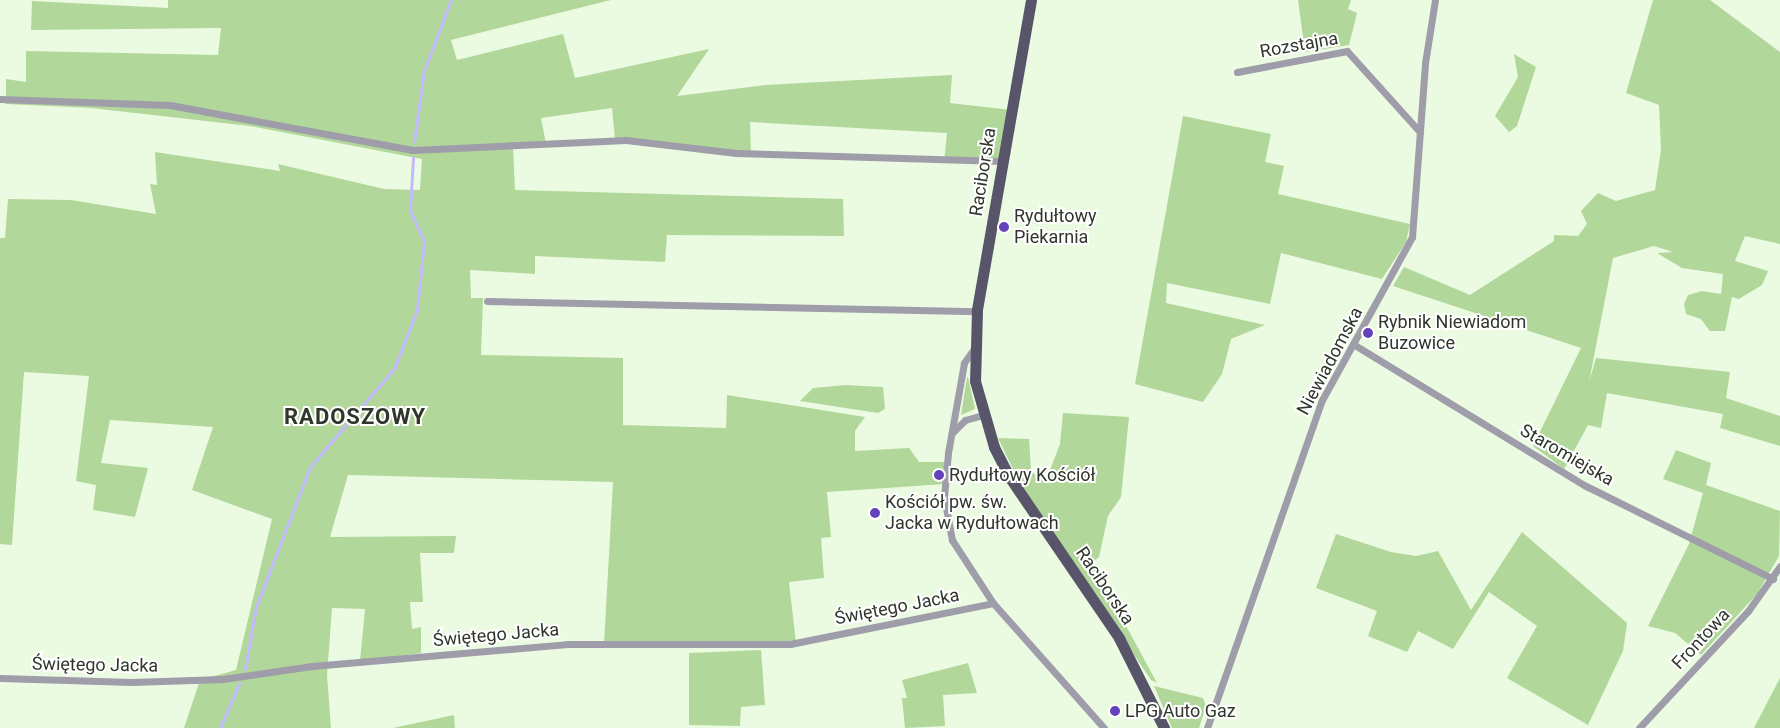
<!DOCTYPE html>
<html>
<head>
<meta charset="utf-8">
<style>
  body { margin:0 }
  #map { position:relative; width:1780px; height:728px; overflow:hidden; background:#ebfbe1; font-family:Roboto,sans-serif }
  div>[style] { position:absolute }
  .green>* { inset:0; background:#b2d79a }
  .stream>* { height:2.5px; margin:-1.25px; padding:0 1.25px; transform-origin:1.25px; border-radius:1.25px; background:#c3b9fe }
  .minor>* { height:7px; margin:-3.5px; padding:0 3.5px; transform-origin:3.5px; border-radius:3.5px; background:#9e9da9 }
  .primary>* { height:11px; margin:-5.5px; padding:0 5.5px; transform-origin:5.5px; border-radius:5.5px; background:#58556a }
  .dots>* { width:14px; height:14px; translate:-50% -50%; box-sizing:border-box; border:2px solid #fff; border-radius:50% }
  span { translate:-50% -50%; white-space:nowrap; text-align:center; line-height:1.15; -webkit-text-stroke:4px #fff; paint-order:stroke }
  .street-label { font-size:18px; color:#30362c }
  .poi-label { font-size:18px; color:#30362c }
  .left { translate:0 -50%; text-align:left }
  .district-label { font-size:22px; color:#30362c; font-weight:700; letter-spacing:1px }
</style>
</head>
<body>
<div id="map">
  <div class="green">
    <i style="clip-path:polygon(168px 0,611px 0,451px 40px,457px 60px,563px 34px,575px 78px,709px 49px,677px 96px,765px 85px,952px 75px,950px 103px,1011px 110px,1002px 161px,944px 162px,947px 133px,750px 122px,751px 154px,615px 140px,612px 108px,541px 118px,546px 144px,513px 147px,515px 190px,843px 199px,844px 236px,667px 235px,665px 262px,535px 256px,535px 274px,470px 270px,471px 298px,483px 298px,481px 355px,623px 358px,623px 425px,726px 428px,727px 395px,865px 417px,855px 431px,855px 451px,909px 448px,919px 462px,947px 462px,945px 484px,827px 492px,831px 537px,821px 538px,824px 578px,789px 582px,796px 643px,604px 644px,613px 482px,348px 475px,330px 537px,456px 536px,454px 553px,420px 553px,423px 602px,410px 602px,412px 629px,421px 627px,421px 653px,360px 661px,365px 609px,332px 608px,327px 675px,331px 728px,184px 728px,200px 680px,236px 670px,272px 519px,192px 490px,213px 427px,110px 420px,101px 463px,148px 468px,135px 517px,93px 510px,96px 485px,76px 481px,89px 376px,24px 372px,12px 545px,0 544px,0 238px,5px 238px,8px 199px,71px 200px,156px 214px,150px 184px,157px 185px,155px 152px,280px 171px,278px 164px,384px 189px,420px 190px,422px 159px,250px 126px,91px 108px,6px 104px,6px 79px,26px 82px,26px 51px,218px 55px,221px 28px,31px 30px,32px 1px,168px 8px)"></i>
    <i style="clip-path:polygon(1298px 0,1351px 0,1348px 9px,1357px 13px,1349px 45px,1305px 52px)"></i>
    <i style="clip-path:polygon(1653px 0,1710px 0,1780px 52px,1780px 244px,1745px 236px,1735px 261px,1768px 271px,1762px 285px,1739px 299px,1732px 297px,1725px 331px,1710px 331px,1701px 319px,1686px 314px,1684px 304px,1688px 295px,1702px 291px,1721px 294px,1723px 274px,1682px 268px,1657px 253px,1673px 252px,1654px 246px,1613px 258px,1589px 382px,1596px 358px,1730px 372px,1726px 398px,1780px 416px,1780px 446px,1720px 428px,1723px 414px,1607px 393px,1601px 428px,1588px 425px,1564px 469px,1533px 446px,1581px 348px,1393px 286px,1404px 267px,1470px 295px,1554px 241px,1554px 235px,1578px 236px,1587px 224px,1581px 211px,1598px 193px,1616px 201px,1655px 190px,1661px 150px,1659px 105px,1626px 93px)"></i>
    <i style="clip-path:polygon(1514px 54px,1536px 67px,1517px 126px,1509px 132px,1495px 116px,1518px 77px)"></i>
    <i style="clip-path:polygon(1183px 116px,1271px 134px,1265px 162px,1284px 166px,1278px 194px,1410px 224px,1406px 242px,1382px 279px,1281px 253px,1270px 304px,1167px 283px,1166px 303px,1265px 325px,1231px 339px,1222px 374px,1203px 402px,1135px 384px)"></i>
    <i style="clip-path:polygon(968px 377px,975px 409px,961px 415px,967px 377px)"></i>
    <i style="clip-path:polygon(845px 385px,883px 387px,885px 409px,878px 413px,800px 401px,813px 388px)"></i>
    <i style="clip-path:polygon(1063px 413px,1129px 417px,1121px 497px,1108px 516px,1099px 557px,1092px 563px,1157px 683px,1151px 680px,1023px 490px,998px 438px,1029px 439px,1031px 471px,1045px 483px,1060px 444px)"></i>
    <i style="clip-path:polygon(1676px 450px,1711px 463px,1706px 485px,1780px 511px,1779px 556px,1757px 594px,1701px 655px,1675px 633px,1648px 626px,1689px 544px,1703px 493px,1663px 479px)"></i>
    <i style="clip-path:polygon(1522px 532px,1627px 623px,1623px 651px,1588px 725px,1507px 678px,1537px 626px,1489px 592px,1453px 649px,1418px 631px,1407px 652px,1368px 636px,1377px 611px,1316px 588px,1336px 534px,1391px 552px,1416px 556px,1438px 551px,1471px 610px)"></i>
    <i style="clip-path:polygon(761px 650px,765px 705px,741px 707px,740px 726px,689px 725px,689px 653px)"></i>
    <i style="clip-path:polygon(968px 663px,977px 693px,943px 695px,945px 726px,905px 728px,902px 698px,907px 698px,902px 680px)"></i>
    <i style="clip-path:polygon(1780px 678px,1780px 728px,1754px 728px)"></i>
    <i style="clip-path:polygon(1154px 686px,1203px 698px,1206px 706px,1199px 728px,1172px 728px)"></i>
    <i style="clip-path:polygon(454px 715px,455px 728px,393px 728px)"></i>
  </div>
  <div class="stream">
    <i style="left:414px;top:142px;width:72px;rotate:-82deg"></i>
    <i style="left:424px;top:71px;width:76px;rotate:-69.2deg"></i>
    <i style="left:245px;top:669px;width:63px;rotate:-79.9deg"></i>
    <i style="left:256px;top:607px;width:150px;rotate:-68.9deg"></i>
    <i style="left:310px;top:467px;width:129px;rotate:-49.4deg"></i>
    <i style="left:394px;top:369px;width:63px;rotate:-68.7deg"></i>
    <i style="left:417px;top:310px;width:68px;rotate:-84.1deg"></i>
    <i style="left:424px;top:242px;width:35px;rotate:-114deg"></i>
    <i style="left:410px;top:210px;width:52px;rotate:-86.7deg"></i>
    <i style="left:220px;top:728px;width:48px;rotate:-66.6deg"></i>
  </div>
  <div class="minor">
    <i style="left:1237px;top:72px;width:112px;rotate:-10.8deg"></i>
    <i style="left:1347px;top:51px;width:109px;rotate:48deg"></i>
    <i style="left:0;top:99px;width:170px;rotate:2deg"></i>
    <i style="left:170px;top:105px;width:247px;rotate:10.5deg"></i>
    <i style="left:413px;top:150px;width:213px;rotate:-2.7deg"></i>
    <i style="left:626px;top:140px;width:111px;rotate:6.7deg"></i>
    <i style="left:736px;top:153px;width:266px;rotate:1.7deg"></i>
    <i style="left:487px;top:301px;width:490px;rotate:1.2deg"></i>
    <i style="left:1353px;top:344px;width:273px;rotate:31.4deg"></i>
    <i style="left:1586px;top:486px;width:209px;rotate:26.4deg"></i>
    <i style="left:973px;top:350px;width:16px;rotate:125deg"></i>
    <i style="left:964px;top:363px;width:91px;rotate:100.1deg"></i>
    <i style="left:948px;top:453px;width:44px;rotate:95.2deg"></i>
    <i style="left:944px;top:497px;width:44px;rotate:79.5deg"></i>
    <i style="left:952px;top:540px;width:75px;rotate:56.9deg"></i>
    <i style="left:993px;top:603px;width:167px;rotate:48.4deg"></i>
    <i style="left:953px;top:432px;width:17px;rotate:-45deg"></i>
    <i style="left:965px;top:420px;width:19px;rotate:-16deg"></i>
    <i style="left:0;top:678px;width:132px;rotate:1.7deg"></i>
    <i style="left:132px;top:682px;width:91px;rotate:-1.9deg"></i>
    <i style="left:223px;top:679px;width:90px;rotate:-8.3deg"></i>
    <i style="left:312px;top:666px;width:256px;rotate:-4.9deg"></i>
    <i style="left:567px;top:644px;width:223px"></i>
    <i style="left:790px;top:644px;width:207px;rotate:-11.4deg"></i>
    <i style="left:1207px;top:728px;width:348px;rotate:-70.7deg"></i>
    <i style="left:1322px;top:400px;width:186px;rotate:-61.1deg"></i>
    <i style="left:1412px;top:237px;width:174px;rotate:-85.7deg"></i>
    <i style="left:1425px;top:63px;width:64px;rotate:-81deg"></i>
    <i style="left:1639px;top:728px;width:160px;rotate:-47deg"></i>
    <i style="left:1748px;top:611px;width:55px;rotate:-54.6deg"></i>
  </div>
  <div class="primary">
    <i style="left:1031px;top:0;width:316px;rotate:99.9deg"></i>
    <i style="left:977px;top:311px;width:70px;rotate:91.6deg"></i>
    <i style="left:975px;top:381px;width:69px;rotate:73.9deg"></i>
    <i style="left:994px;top:447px;width:35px;rotate:63deg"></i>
    <i style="left:1010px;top:478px;width:194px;rotate:55.7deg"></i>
    <i style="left:1119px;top:638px;width:101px;rotate:63.4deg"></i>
  </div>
  <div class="dots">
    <i style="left:1004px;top:227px;background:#6442ba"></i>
    <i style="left:1368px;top:333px;background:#6442ba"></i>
    <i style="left:939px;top:475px;background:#6442ba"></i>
    <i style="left:875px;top:513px;background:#6442ba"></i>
    <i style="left:1115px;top:711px;background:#6442ba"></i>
  </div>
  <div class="street-label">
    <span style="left:1299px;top:45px;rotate:-10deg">Rozstajna</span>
    <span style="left:983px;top:172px;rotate:-81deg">Raciborska</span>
    <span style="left:1330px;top:361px;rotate:-62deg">Niewiadomska</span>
    <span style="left:1567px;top:455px;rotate:30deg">Staromiejska</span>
    <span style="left:1105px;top:586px;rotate:56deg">Raciborska</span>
    <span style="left:897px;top:607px;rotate:-11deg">Świętego Jacka</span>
    <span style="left:496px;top:635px;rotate:-5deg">Świętego Jacka</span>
    <span style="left:1701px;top:639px;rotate:-47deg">Frontowa</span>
    <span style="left:95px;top:665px;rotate:1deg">Świętego Jacka</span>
  </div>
  <div class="poi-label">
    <span class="left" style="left:1014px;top:227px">Rydułtowy<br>Piekarnia</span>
    <span class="left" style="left:1378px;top:333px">Rybnik Niewiadom<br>Buzowice</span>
    <span class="left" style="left:949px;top:475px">Rydułtowy Kościół</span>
    <span class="left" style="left:885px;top:513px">Kościół pw. św.<br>Jacka w Rydułtowach</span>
    <span class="left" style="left:1125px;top:711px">LPG Auto Gaz</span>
  </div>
  <div class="district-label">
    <span style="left:355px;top:417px">RADOSZOWY</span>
  </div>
</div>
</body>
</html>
